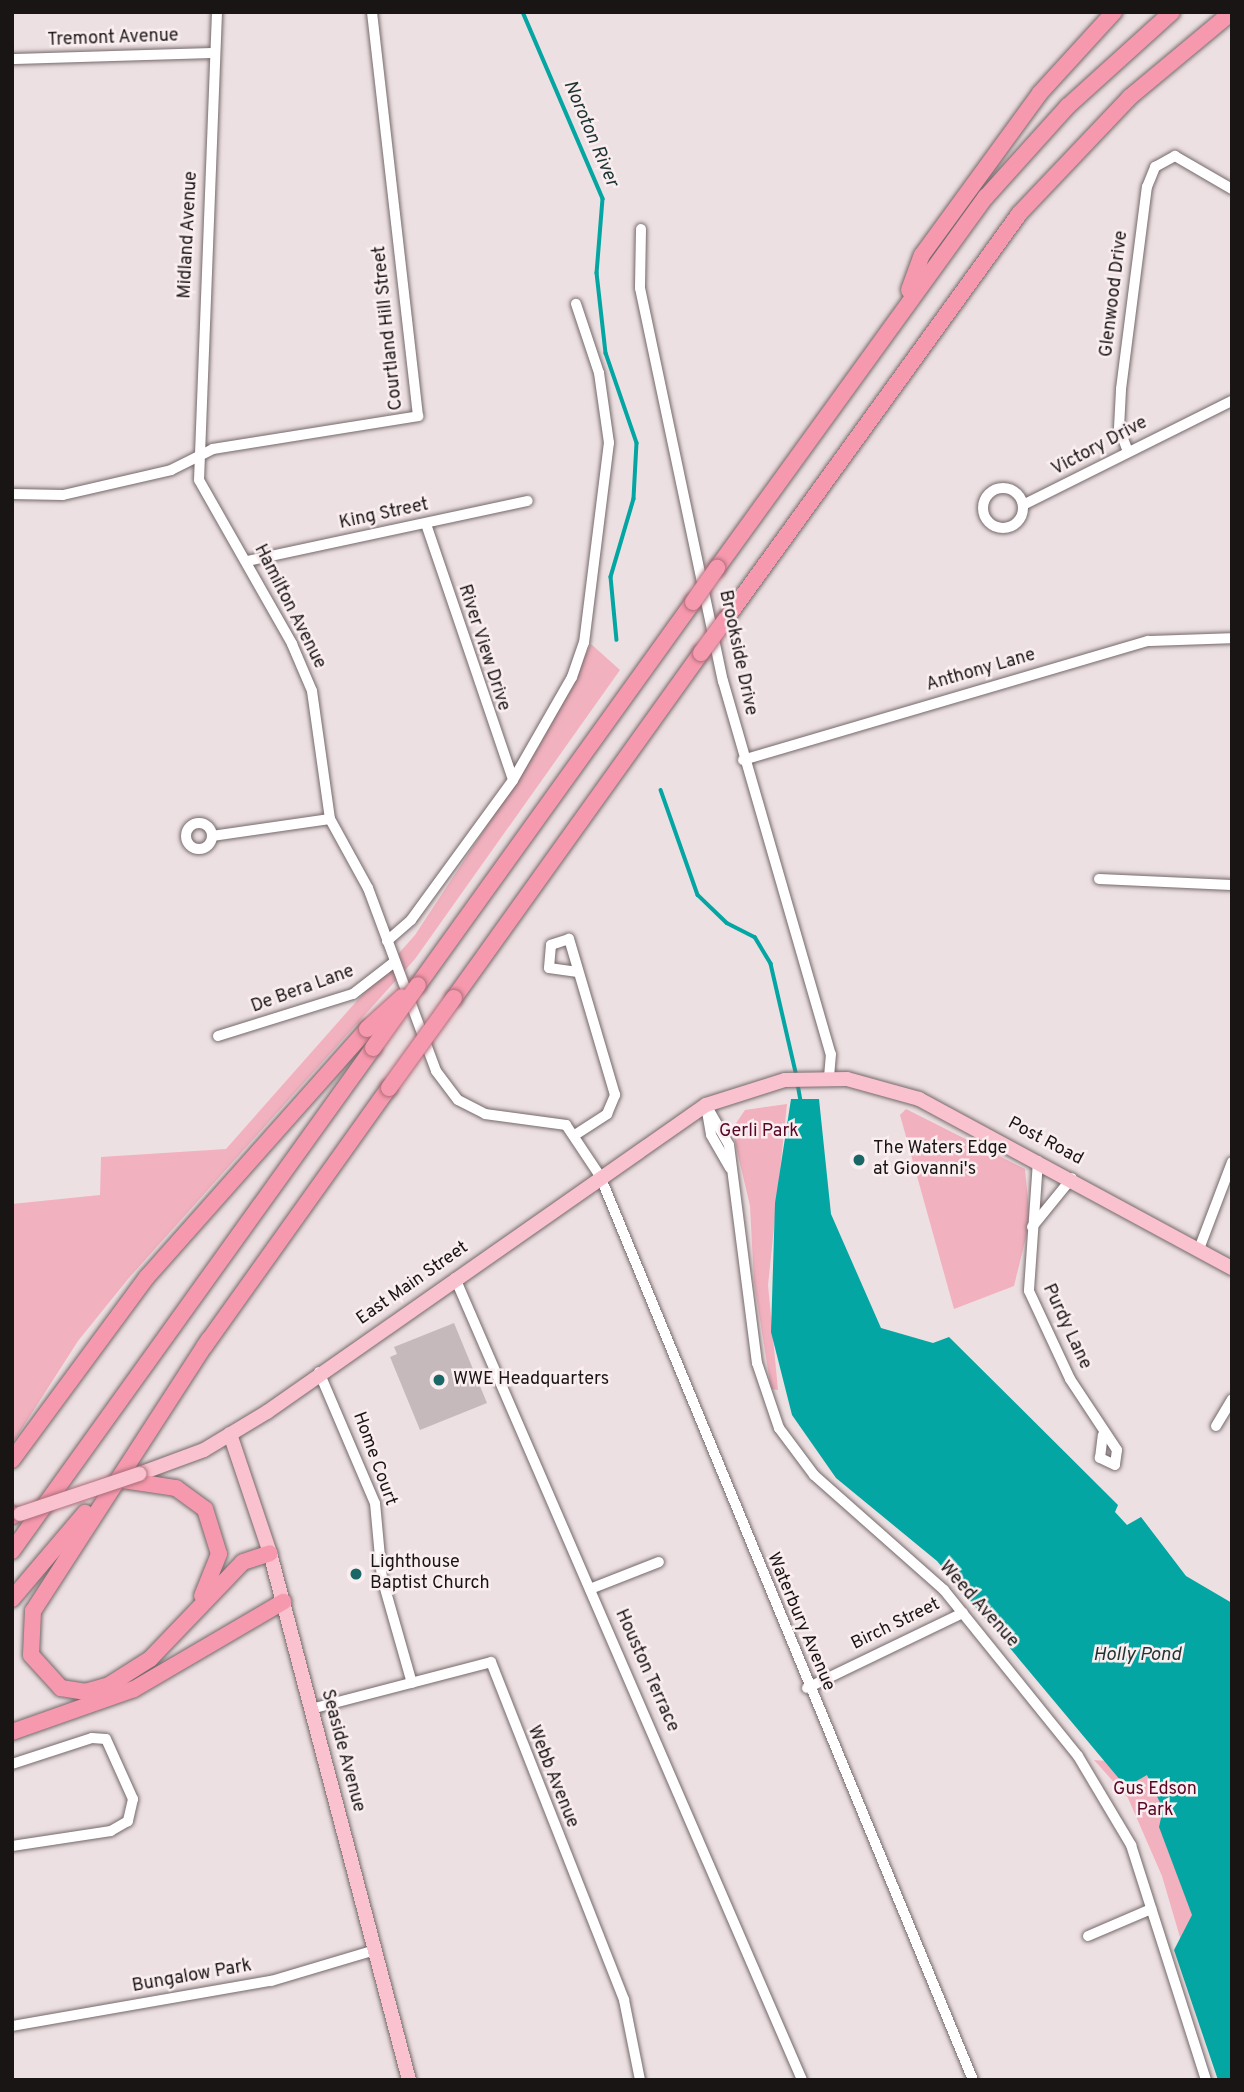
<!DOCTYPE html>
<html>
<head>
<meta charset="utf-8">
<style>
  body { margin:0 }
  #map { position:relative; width:1244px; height:2092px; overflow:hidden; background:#ede0e2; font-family:Overpass,sans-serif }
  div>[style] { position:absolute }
  .green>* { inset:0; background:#f2b1be }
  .water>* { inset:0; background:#03a6a2 }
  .stream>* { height:3.5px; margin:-1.75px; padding:0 1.75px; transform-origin:1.75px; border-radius:1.75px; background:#03a6a2 }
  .building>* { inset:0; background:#c5b9bb }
  .roads { filter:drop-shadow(0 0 2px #74696b) drop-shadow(0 0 2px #74696b) }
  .minor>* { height:10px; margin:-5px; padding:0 5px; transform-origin:5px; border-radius:5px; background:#fff }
  .minor>.ring { margin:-5px; padding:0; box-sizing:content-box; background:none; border:10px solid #fff; border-radius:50% }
  .major>* { height:14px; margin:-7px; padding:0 7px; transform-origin:7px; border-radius:7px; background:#fac2ce }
  .highway>* { height:16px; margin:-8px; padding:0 8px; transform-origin:8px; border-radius:8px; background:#f799ae }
  .bridges { filter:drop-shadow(0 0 2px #a96b78) drop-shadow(0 0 2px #a96b78) }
  .major-bridge>* { height:14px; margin:-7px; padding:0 7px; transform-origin:7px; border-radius:7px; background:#fac2ce }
  .highway-bridge>* { height:16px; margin:-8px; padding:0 8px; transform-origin:8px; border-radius:8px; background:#f799ae }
  .dots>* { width:19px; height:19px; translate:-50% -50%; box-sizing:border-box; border:4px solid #faeef0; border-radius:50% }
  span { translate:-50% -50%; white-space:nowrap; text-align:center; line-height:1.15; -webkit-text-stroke:5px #faeef0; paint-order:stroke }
  .street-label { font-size:18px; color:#191515 }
  .park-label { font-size:18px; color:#590626 }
  .poi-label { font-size:18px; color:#191515 }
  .left { translate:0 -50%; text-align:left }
  .water-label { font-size:19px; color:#1d3433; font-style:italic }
  .frame { position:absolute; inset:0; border:14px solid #191515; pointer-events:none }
</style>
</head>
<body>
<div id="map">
  <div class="green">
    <i style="clip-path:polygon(591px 644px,620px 670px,415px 959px,128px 1279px,78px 1341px,12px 1444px,12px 1204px,100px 1195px,101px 1157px,226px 1149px,415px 935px,538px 748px)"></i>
    <i style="clip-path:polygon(787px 1104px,768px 1285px,778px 1390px,771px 1389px,754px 1282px,750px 1206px,732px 1129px,745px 1110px)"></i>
    <i style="clip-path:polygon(906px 1109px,1025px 1169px,1030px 1221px,1014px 1286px,954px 1309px,900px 1115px)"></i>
    <i style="clip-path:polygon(1094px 1760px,1154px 1765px,1203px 1895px,1189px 1968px,1162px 1876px,1128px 1798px)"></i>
  </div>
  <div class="water">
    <i style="clip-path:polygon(791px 1099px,819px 1099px,831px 1214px,881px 1328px,933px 1343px,949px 1337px,1118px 1505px,1115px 1512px,1127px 1525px,1141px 1517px,1186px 1576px,1232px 1603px,1232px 2080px,1218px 2080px,1174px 1950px,1192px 1915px,1159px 1827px,1163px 1809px,1147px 1775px,1126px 1787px,937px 1561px,836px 1478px,792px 1415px,771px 1332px,775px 1203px)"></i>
  </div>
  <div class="stream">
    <i style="left:523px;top:12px;width:203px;rotate:66.8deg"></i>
    <i style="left:603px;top:199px;width:74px;rotate:94.6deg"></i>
    <i style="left:597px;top:273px;width:81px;rotate:83.6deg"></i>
    <i style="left:606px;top:353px;width:95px;rotate:71deg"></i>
    <i style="left:637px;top:443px;width:56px;rotate:93.1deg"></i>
    <i style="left:634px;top:499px;width:81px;rotate:106.4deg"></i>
    <i style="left:611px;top:577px;width:63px;rotate:84.6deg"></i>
    <i style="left:661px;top:790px;width:111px;rotate:70.6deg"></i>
    <i style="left:698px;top:895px;width:40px;rotate:44deg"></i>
    <i style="left:727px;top:923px;width:31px;rotate:27deg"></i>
    <i style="left:755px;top:937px;width:31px;rotate:59deg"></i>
    <i style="left:771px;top:964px;width:116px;rotate:77deg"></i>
    <i style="left:798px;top:1084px;width:17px;rotate:80deg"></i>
  </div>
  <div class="building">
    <i style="clip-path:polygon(454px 1323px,487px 1403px,420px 1430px,390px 1357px,397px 1354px,394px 1347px)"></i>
  </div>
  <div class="roads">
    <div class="minor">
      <i style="left:217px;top:12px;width:468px;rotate:92.2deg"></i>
      <i style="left:199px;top:480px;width:189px;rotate:60.4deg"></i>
      <i style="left:292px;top:644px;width:51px;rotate:66.9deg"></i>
      <i style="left:312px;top:691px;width:129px;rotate:82deg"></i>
      <i style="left:330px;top:819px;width:79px;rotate:61.2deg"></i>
      <i style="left:368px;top:888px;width:195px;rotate:69.6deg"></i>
      <i style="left:436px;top:1071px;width:36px;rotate:53deg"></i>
      <i style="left:458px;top:1100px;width:30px;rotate:27deg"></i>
      <i style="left:485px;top:1114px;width:82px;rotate:7.7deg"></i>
      <i style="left:566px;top:1125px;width:61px;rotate:56.3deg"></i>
      <i style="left:600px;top:1176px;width:978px;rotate:67.58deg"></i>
      <i style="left:12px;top:59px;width:203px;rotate:-1.7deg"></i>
      <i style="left:641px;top:229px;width:59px;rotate:91deg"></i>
      <i style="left:640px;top:288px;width:402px;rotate:78.1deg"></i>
      <i style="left:723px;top:681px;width:388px;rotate:73.9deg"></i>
      <i style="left:831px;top:1054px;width:24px;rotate:95deg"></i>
      <i style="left:1127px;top:449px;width:22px;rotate:-111deg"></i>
      <i style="left:1119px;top:428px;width:39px;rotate:-87deg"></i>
      <i style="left:1121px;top:389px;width:204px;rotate:-82.7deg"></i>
      <i style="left:1147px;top:187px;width:22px;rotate:-68deg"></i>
      <i style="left:1155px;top:167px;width:23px;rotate:-29deg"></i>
      <i style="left:1175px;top:156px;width:66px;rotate:30.1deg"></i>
      <i class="ring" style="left:983px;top:488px;width:30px;height:30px"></i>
      <i style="left:12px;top:494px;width:51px;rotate:1.1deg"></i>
      <i style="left:63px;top:495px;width:111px;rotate:-13deg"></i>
      <i style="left:171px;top:470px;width:47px;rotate:-26.6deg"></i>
      <i style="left:213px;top:449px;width:208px;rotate:-9.1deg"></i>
      <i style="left:418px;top:416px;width:407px;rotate:-96.5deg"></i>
      <i style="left:1023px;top:505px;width:233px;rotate:-26.5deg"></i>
      <i style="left:426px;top:524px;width:270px;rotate:71.2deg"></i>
      <i style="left:247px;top:561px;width:287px;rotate:-12.1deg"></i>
      <i style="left:743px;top:760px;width:422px;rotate:-16.4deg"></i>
      <i style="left:1148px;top:641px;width:84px;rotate:-2deg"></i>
      <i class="ring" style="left:186px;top:823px;width:16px;height:16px"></i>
      <i style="left:212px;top:836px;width:119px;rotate:-8.2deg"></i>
      <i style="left:1099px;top:879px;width:133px;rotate:2.6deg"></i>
      <i style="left:387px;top:941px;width:32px;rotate:-41deg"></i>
      <i style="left:411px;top:920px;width:173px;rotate:-53.9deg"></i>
      <i style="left:513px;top:780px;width:119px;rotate:-60.2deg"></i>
      <i style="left:572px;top:677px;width:36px;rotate:-71deg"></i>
      <i style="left:584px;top:643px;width:202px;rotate:-82.9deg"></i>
      <i style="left:609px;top:443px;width:71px;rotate:-98.1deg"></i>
      <i style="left:599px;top:373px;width:73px;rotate:-108.4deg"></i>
      <i style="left:218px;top:1036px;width:141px;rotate:-17.3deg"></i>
      <i style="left:353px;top:994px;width:51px;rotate:-37.8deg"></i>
      <i style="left:706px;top:1105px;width:46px;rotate:60.1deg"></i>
      <i style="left:729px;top:1145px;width:220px;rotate:82.7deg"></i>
      <i style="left:757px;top:1363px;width:69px;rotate:71.3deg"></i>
      <i style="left:779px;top:1428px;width:59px;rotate:53.3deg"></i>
      <i style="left:814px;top:1475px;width:174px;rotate:41.5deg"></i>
      <i style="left:944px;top:1590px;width:213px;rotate:51.1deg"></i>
      <i style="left:1078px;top:1756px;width:104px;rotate:59.2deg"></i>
      <i style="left:1131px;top:1845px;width:247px;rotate:72.3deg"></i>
      <i style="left:706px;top:1106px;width:29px;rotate:80deg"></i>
      <i style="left:711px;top:1135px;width:38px;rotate:60deg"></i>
      <i style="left:578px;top:1133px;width:35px;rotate:-33deg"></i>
      <i style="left:607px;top:1114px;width:21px;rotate:-67deg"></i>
      <i style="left:615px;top:1095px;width:163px;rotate:-106.4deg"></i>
      <i style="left:569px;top:939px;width:19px;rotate:162deg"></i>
      <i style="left:551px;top:945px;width:23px;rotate:95deg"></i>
      <i style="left:549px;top:968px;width:29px;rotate:8deg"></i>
      <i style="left:1038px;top:1161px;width:130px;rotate:94deg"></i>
      <i style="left:1029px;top:1291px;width:97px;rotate:65deg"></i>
      <i style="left:1070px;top:1379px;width:85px;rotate:56.5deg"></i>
      <i style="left:1117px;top:1450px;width:15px;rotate:98deg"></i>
      <i style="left:1115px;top:1465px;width:17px;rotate:-155deg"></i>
      <i style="left:1100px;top:1458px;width:23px;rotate:-83deg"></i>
      <i style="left:1032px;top:1227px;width:63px;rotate:-50.8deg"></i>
      <i style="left:1199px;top:1249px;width:93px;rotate:-69.2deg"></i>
      <i style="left:455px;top:1278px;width:874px;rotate:66.6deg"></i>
      <i style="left:319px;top:1372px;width:142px;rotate:66.9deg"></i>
      <i style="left:375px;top:1503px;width:75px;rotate:84.7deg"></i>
      <i style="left:382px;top:1578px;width:109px;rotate:74.1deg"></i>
      <i style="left:1216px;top:1426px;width:31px;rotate:-59deg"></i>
      <i style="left:590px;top:1589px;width:74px;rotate:-21.4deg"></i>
      <i style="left:807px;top:1688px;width:173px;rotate:-25.7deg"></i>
      <i style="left:311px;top:1709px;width:186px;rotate:-14.6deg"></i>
      <i style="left:491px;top:1662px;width:363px;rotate:68.5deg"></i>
      <i style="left:624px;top:2000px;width:82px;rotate:78.7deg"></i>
      <i style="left:12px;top:1764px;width:84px;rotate:-18deg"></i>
      <i style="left:92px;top:1738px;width:14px;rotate:4deg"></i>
      <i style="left:106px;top:1739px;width:66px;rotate:65.8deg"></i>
      <i style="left:133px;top:1799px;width:23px;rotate:103deg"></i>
      <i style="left:128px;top:1821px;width:20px;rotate:150deg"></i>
      <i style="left:111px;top:1831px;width:100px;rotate:171.4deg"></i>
      <i style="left:1088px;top:1936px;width:69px;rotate:-23.2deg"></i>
      <i style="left:12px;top:2026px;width:263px;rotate:-9.9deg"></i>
      <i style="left:271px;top:1981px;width:109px;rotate:-16.6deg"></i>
    </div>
    <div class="major">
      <i style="left:230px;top:1434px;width:126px;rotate:71.4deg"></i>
      <i style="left:270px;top:1553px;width:545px;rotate:75.22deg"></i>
      <i style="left:139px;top:1474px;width:69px;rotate:-20.3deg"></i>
      <i style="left:204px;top:1450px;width:74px;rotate:-31.1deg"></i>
      <i style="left:267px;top:1412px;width:536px;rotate:-34.97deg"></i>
      <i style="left:706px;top:1105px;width:83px;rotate:-17.6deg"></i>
      <i style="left:785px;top:1080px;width:62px;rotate:-0.9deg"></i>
      <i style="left:847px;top:1079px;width:75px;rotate:15.5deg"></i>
      <i style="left:919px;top:1099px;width:356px;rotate:28.4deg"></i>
    </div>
    <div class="highway">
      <i style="left:909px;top:290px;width:37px;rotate:-70deg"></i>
      <i style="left:922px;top:255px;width:200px;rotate:-53.9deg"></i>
      <i style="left:1040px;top:93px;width:110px;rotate:-47.6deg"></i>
      <i style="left:717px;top:568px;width:458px;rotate:-54.1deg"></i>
      <i style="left:986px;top:197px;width:122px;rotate:-48deg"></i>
      <i style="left:1068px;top:106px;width:140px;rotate:-42.1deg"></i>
      <i style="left:726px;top:619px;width:500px;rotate:-54.1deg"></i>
      <i style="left:1019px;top:214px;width:161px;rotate:-46.5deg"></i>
      <i style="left:1130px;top:97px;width:133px;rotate:-39.8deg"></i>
      <i style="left:418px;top:985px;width:472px;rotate:-54.3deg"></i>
      <i style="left:454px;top:998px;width:424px;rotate:-54.4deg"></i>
      <i style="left:209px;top:1339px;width:324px;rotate:122.9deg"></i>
      <i style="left:33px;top:1611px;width:44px;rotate:92.6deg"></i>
      <i style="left:31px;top:1655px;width:45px;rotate:47.7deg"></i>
      <i style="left:61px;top:1688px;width:24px;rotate:9deg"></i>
      <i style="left:85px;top:1692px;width:25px;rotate:-16deg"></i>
      <i style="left:109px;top:1685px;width:49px;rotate:-32.4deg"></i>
      <i style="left:150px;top:1659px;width:134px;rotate:-46.2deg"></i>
      <i style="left:243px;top:1562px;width:28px;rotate:-18deg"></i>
      <i style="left:204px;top:1347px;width:318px;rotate:-54.5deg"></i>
      <i style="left:12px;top:1460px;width:227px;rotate:-53.6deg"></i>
      <i style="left:147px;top:1277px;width:332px;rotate:-48.4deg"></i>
      <i style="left:123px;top:1480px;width:54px;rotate:8.6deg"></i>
      <i style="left:176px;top:1488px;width:36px;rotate:36deg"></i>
      <i style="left:205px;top:1509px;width:47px;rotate:72.7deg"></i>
      <i style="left:219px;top:1554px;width:45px;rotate:112deg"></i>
      <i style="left:12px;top:1514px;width:2px;rotate:63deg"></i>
      <i style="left:12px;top:1551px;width:619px;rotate:-54.33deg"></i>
      <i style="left:12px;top:1599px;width:113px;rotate:-49.7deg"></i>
      <i style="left:12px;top:1732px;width:129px;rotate:-19.4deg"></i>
      <i style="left:134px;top:1689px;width:173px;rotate:-30.3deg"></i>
    </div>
  </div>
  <div class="bridges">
    <div class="major-bridge">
      <i style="left:20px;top:1514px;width:126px;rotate:-18.6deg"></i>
    </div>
    <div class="highway-bridge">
      <i style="left:693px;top:602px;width:42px;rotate:-54.8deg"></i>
      <i style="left:701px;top:653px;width:42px;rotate:-53.7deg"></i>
      <i style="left:367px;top:1029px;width:47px;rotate:-42.4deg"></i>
      <i style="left:373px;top:1048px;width:77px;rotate:-54.5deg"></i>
      <i style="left:389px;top:1088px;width:111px;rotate:-54.2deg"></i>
    </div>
  </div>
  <div class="dots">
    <i style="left:859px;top:1160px;background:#1a6765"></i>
    <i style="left:439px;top:1380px;background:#1a6765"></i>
    <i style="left:356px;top:1574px;background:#1a6765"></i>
  </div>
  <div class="street-label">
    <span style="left:113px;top:39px;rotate:-2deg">Tremont Avenue</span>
    <span style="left:189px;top:235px;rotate:-87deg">Midland Avenue</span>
    <span style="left:1115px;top:294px;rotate:-83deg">Glenwood Drive</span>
    <span style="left:389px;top:328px;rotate:-96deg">Courtland Hill Street</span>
    <span style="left:1100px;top:447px;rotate:-28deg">Victory Drive</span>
    <span style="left:384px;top:515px;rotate:-12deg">King Street</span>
    <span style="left:289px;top:607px;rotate:63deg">Hamilton Avenue</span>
    <span style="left:483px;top:648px;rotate:72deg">River View Drive</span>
    <span style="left:737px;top:653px;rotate:78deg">Brookside Drive</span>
    <span style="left:981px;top:671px;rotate:-16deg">Anthony Lane</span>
    <span style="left:303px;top:990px;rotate:-20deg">De Bera Lane</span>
    <span style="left:1045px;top:1142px;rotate:28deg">Post Road</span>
    <span style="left:413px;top:1284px;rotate:-35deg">East Main Street</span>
    <span style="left:1066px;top:1327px;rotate:65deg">Purdy Lane</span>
    <span style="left:374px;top:1459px;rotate:70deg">Home Court</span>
    <span style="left:978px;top:1605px;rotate:48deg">Weed Avenue</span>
    <span style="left:800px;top:1622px;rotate:67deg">Waterbury Avenue</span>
    <span style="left:896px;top:1625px;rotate:-26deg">Birch Street</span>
    <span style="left:646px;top:1671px;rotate:66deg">Houston Terrace</span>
    <span style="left:342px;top:1751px;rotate:75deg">Seaside Avenue</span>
    <span style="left:552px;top:1777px;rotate:68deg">Webb Avenue</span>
    <span style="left:192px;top:1977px;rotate:-10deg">Bungalow Park</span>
  </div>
  <div class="park-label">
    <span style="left:759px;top:1132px">Gerli Park</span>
    <span style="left:1155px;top:1801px">Gus Edson<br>Park</span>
  </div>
  <div class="poi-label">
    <span class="left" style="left:873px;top:1160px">The Waters Edge<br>at Giovanni's</span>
    <span class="left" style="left:453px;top:1380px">WWE Headquarters</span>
    <span class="left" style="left:370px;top:1574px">Lighthouse<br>Baptist Church</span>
  </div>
  <div class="water-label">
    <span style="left:590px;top:134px;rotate:67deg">Noroton River</span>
    <span style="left:1137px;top:1656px">Holly Pond</span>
  </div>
  <div class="frame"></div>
</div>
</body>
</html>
